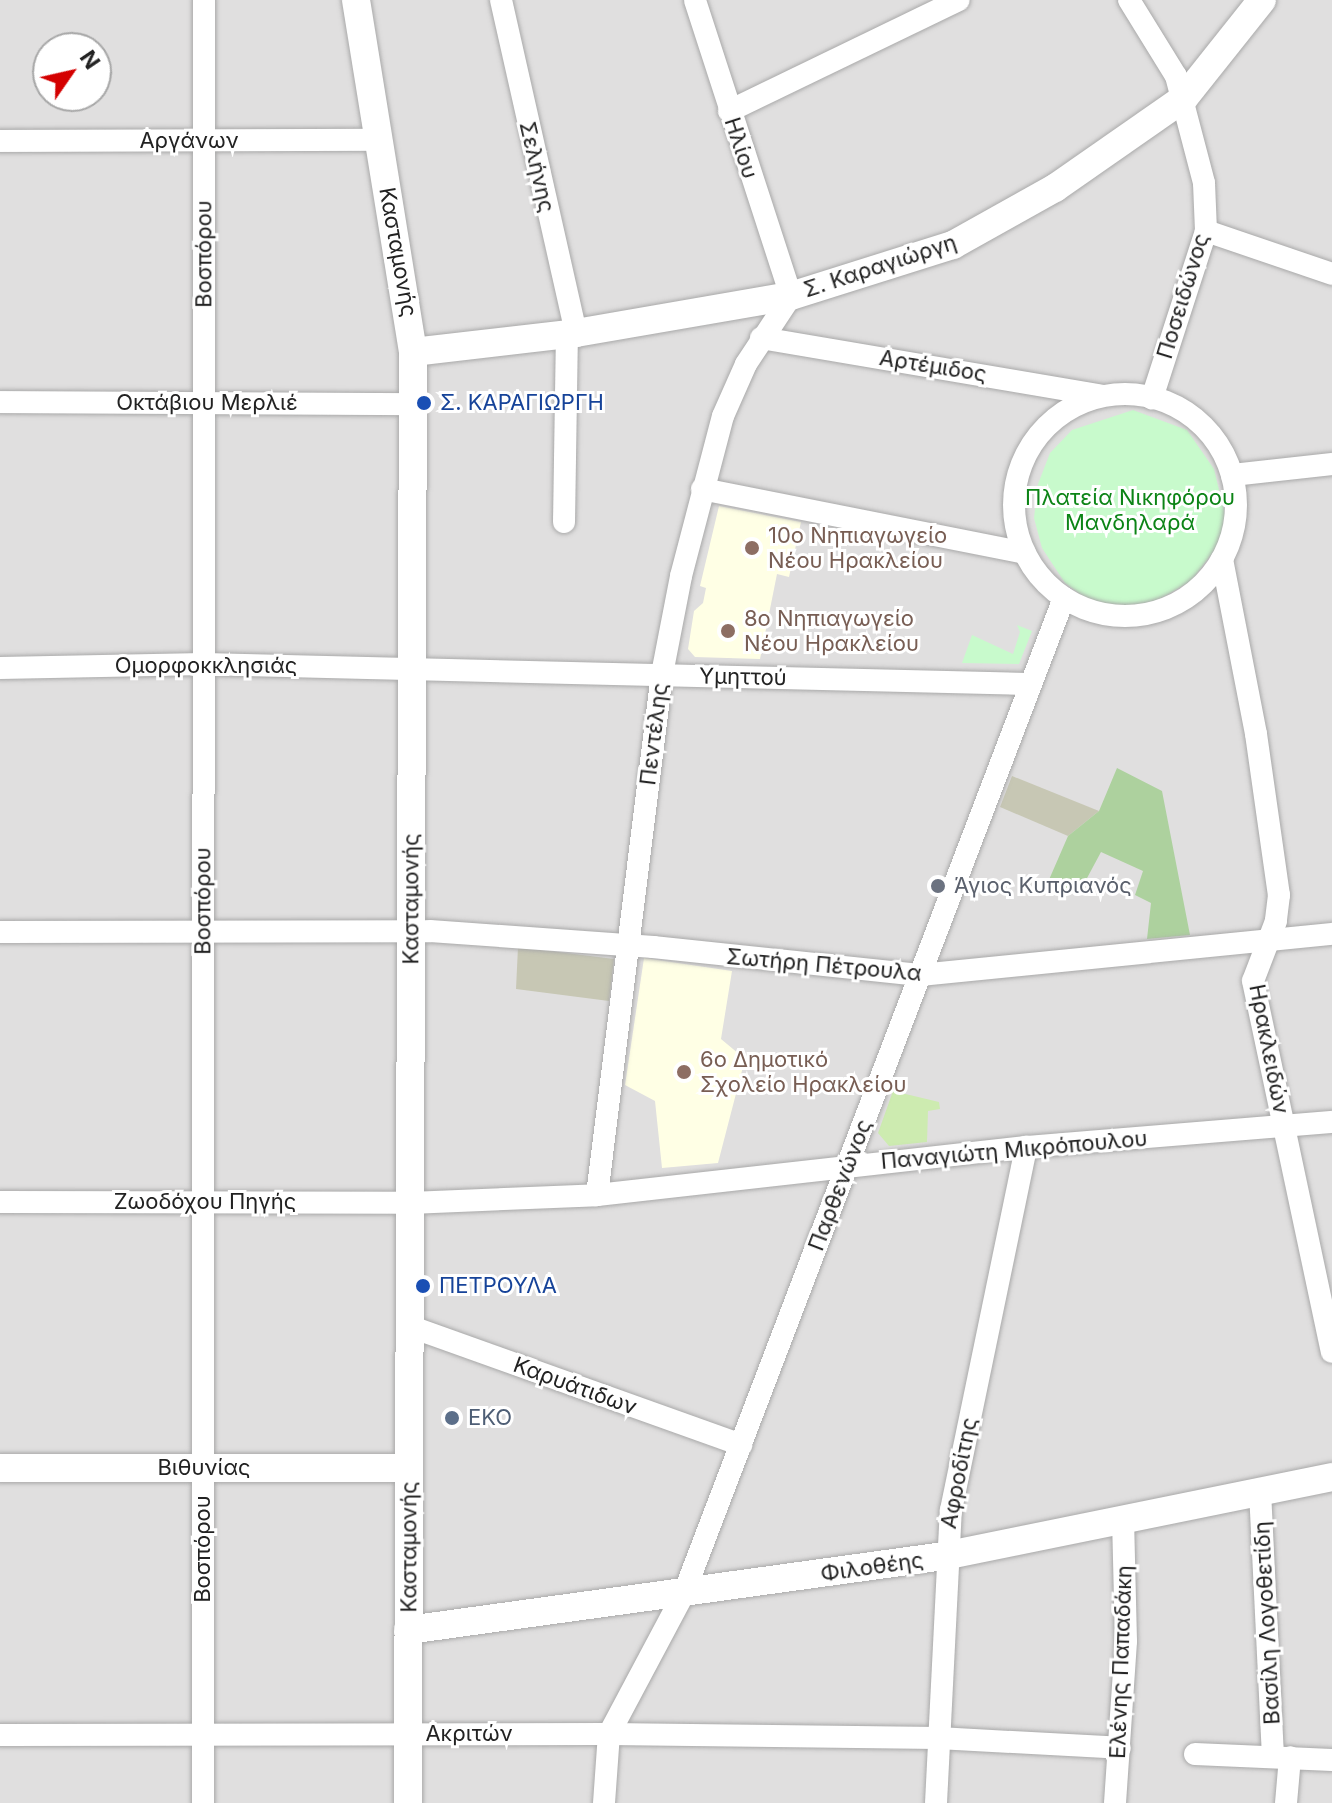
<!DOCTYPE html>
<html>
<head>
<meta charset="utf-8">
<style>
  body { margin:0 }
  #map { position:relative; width:1332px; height:1803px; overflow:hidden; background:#f2efe9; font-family:Inter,sans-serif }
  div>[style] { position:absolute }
  .residential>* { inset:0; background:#e0dfdf }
  .education>* { inset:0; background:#ffffe5 }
  .construction>* { inset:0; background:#c7c7b4 }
  .grass>* { inset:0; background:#cdebb0 }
  .forest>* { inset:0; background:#add19e }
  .park>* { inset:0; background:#c8facc }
  .roads { filter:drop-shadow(0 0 2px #a9a9a9) drop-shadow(0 0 2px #a9a9a9) }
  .minor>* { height:22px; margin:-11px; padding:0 11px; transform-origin:11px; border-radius:11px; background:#fff }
  .minor>.ring { margin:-11px; padding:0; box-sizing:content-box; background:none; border:22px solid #fff; border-radius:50% }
  .tertiary>* { height:28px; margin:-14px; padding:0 14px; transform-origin:14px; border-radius:14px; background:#fff }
  .dots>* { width:22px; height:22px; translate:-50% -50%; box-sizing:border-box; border:4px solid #fff; border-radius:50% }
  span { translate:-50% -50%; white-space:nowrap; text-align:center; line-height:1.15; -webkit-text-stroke:6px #fff; paint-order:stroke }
  .street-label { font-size:22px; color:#222 }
  .transit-label { font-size:22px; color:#164399 }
  .left { translate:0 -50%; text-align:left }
  .park-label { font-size:22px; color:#0c8416 }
  .education-label { font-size:22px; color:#785e54 }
  .worship-label { font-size:22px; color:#5b616d }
  .service-label { font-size:22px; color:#4e5e75 }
  .north { position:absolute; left:32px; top:32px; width:80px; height:80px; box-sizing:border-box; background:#fff; border:2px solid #a7a7a7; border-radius:50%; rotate:56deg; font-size:22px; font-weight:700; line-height:32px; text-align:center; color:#222 }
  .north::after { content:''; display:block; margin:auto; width:28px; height:36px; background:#d40000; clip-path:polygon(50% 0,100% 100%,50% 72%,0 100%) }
</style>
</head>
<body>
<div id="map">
  <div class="residential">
    <i style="clip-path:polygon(evenodd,0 0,343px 0,408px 352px,404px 1803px,0 1803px,0 0,48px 48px,96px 48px,96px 96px,48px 96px,48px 48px)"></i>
    <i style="clip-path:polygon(365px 0,1332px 0,1332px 1803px,420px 1803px,421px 337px)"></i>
  </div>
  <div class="education">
    <i style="clip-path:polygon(719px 506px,801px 522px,789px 577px,777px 574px,760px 659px,695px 657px,688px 649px,694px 611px,703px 603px,706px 588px,700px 586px)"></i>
    <i style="clip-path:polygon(644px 958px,732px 971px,721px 1039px,745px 1059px,718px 1163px,662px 1168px,655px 1101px,625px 1085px)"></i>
  </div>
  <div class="construction">
    <i style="clip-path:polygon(1012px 776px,1099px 811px,1068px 836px,1000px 807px)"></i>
    <i style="clip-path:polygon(518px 947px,614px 959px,609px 1001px,516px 989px)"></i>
  </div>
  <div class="grass">
    <i style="clip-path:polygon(893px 1091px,939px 1102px,940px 1109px,928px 1111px,927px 1142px,889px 1146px,878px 1133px)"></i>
  </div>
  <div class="forest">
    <i style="clip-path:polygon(1117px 768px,1162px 791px,1190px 935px,1147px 939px,1151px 903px,1135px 895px,1143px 871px,1101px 852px,1079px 893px,1048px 882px,1068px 836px,1099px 811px)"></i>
  </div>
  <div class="park">
    <i style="clip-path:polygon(1133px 410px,1187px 430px,1214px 469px,1225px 514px,1220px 543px,1191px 581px,1158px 600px,1124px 610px,1088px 600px,1065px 583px,1042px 548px,1034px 518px,1038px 484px,1050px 453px,1072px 430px)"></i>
    <i style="clip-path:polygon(1017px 625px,1032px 631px,1019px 664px,962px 663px,972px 635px,1013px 654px,1020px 632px)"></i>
  </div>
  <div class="roads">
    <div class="minor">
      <i style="left:501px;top:0;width:341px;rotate:77.3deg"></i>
      <i style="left:1129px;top:0;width:89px;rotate:58.3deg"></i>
      <i style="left:1176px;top:76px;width:111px;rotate:75.3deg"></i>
      <i style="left:1204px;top:183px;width:48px;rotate:87.6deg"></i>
      <i style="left:1206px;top:231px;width:176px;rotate:107.9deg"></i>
      <i style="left:729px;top:111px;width:255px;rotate:-25.8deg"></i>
      <i style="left:0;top:141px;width:378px;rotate:-0.2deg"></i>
      <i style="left:1206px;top:231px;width:133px;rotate:18.8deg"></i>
      <i style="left:761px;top:338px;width:343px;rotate:9.6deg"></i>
      <i class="ring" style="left:1014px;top:394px;width:200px;height:200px"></i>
      <i style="left:0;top:402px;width:414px;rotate:0.3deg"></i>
      <i style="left:1232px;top:475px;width:101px;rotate:-6.3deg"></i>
      <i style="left:702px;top:489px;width:329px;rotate:11.2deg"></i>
      <i style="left:564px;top:522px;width:187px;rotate:-89.1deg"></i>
      <i style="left:1222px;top:559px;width:178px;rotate:79deg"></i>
      <i style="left:1256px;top:734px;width:163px;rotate:81.9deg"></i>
      <i style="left:1279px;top:895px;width:26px;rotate:97deg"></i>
      <i style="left:1276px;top:921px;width:64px;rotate:111deg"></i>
      <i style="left:1253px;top:981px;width:379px;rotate:78deg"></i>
      <i style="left:0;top:668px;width:204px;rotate:-1.1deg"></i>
      <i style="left:204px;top:664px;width:823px;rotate:1.39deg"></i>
      <i style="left:0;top:932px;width:430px;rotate:-0.1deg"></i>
      <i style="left:430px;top:931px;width:224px;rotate:4.1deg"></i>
      <i style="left:653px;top:947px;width:268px;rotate:6deg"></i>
      <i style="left:920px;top:975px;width:414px;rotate:-5.7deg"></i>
      <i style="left:597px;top:1195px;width:525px;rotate:-82.89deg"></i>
      <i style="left:662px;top:674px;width:100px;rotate:-79deg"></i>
      <i style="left:681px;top:576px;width:165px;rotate:-75.3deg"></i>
      <i style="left:723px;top:416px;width:57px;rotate:-66.1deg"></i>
      <i style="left:746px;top:364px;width:82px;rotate:-56.5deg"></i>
      <i style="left:791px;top:296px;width:311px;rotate:-108deg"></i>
      <i style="left:0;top:1202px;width:410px;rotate:0.1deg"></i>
      <i style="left:410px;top:1203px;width:187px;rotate:-2.4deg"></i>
      <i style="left:597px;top:1195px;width:432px;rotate:-6.4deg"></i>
      <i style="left:1026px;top:1147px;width:307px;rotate:-4.7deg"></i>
      <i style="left:409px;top:1326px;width:353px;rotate:19.7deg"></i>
      <i style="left:1260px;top:1491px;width:265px;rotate:87.2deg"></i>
      <i style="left:0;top:1735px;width:609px;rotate:-0.09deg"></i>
      <i style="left:609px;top:1734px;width:329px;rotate:0.7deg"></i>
      <i style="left:938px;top:1738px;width:182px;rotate:3.1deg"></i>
      <i style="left:1195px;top:1754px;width:137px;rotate:2.5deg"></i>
      <i style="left:203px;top:1803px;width:1803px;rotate:-89.97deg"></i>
      <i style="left:604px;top:1803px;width:69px;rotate:-85.9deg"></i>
      <i style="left:609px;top:1734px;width:160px;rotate:-62deg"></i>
      <i style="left:684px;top:1593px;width:1065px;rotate:-69.1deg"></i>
      <i style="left:936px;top:1803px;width:293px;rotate:-87.1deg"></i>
      <i style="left:951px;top:1510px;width:371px;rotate:-78.3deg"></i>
      <i style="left:1115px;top:1803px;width:162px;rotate:-86.1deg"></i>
      <i style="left:1126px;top:1641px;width:120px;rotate:-91.4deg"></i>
      <i style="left:1286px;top:1803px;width:46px;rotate:-85deg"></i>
    </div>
    <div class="tertiary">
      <i style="left:356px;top:0;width:357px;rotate:80.8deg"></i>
      <i style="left:413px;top:352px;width:1451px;rotate:90.2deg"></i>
      <i style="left:413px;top:352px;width:164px;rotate:-6.6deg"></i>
      <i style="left:576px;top:333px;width:218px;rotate:-9.8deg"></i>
      <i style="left:791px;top:296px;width:170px;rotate:-17.5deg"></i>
      <i style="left:953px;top:245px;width:117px;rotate:-29.2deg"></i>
      <i style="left:1055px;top:188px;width:157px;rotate:-34.9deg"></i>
      <i style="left:1184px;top:98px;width:125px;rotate:-51.5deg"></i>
      <i style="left:0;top:1468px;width:409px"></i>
      <i style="left:408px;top:1630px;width:541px;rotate:-7.86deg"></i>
      <i style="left:944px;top:1556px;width:396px;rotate:-11.5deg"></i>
    </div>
  </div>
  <div class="dots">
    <i style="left:424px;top:403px;background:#1a4fb4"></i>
    <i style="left:752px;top:548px;background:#8d6e63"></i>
    <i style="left:728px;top:631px;background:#8d6e63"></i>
    <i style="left:938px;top:886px;background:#6b7280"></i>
    <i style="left:684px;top:1072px;background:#8d6e63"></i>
    <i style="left:423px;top:1286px;background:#1a4fb4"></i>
    <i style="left:452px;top:1418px;background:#5c6f8a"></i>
  </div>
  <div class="street-label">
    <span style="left:189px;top:141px">Αργάνων</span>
    <span style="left:741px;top:148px;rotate:72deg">Ηλίου</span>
    <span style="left:537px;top:167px;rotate:77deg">Σελήνης</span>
    <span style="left:398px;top:252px;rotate:80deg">Κασταμονής</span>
    <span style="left:204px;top:254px;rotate:-90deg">Βοσπόρου</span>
    <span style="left:880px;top:266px;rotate:-18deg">Σ. Καραγιώργη</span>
    <span style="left:1183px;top:296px;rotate:-73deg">Ποσειδώνος</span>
    <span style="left:933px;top:366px;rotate:9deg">Αρτέμιδος</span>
    <span style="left:207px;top:403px">Οκτάβιου Μερλιέ</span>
    <span style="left:206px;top:666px">Ομορφοκκλησιάς</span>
    <span style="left:743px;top:677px;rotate:1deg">Υμηττού</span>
    <span style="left:654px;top:734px;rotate:-83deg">Πεντέλης</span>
    <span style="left:411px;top:899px;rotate:-90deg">Κασταμονής</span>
    <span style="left:203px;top:901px;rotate:-90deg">Βοσπόρου</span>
    <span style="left:824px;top:965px;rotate:5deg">Σωτήρη Πέτρουλα</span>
    <span style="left:1269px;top:1049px;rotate:79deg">Ηρακλειδών</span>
    <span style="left:1014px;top:1150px;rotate:-5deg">Παναγιώτη Μικρόπουλου</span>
    <span style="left:840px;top:1185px;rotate:-69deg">Παρθενώνος</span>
    <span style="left:205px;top:1202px">Ζωοδόχου Πηγής</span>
    <span style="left:575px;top:1386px;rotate:20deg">Καρυάτιδων</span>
    <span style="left:204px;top:1468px">Βιθυνίας</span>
    <span style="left:959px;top:1473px;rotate:-79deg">Αφροδίτης</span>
    <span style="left:409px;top:1547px;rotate:-90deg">Κασταμονής</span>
    <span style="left:203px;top:1549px;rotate:-90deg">Βοσπόρου</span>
    <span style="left:872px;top:1567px;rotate:-8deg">Φιλοθέης</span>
    <span style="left:1267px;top:1623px;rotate:-93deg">Βασίλη Λογοθετίδη</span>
    <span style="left:1121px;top:1662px;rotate:-88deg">Ελένης Παπαδάκη</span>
    <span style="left:469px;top:1734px">Ακριτών</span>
  </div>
  <div class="transit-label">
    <span class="left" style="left:440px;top:403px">Σ. ΚΑΡΑΓΙΩΡΓΗ</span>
    <span class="left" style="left:439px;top:1286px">ΠΕΤΡΟΥΛΑ</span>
  </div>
  <div class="park-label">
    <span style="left:1130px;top:510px">Πλατεία Νικηφόρου<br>Μανδηλαρά</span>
  </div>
  <div class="education-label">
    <span class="left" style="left:768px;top:548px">10ο Νηπιαγωγείο<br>Νέου Ηρακλείου</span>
    <span class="left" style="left:744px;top:631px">8ο Νηπιαγωγείο<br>Νέου Ηρακλείου</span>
    <span class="left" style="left:700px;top:1072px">6ο Δημοτικό<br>Σχολείο Ηρακλείου</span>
  </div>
  <div class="worship-label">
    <span class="left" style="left:954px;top:886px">Άγιος Κυπριανός</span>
  </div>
  <div class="service-label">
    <span class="left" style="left:468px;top:1418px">EKO</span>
  </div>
  <div class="north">N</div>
</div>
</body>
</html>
